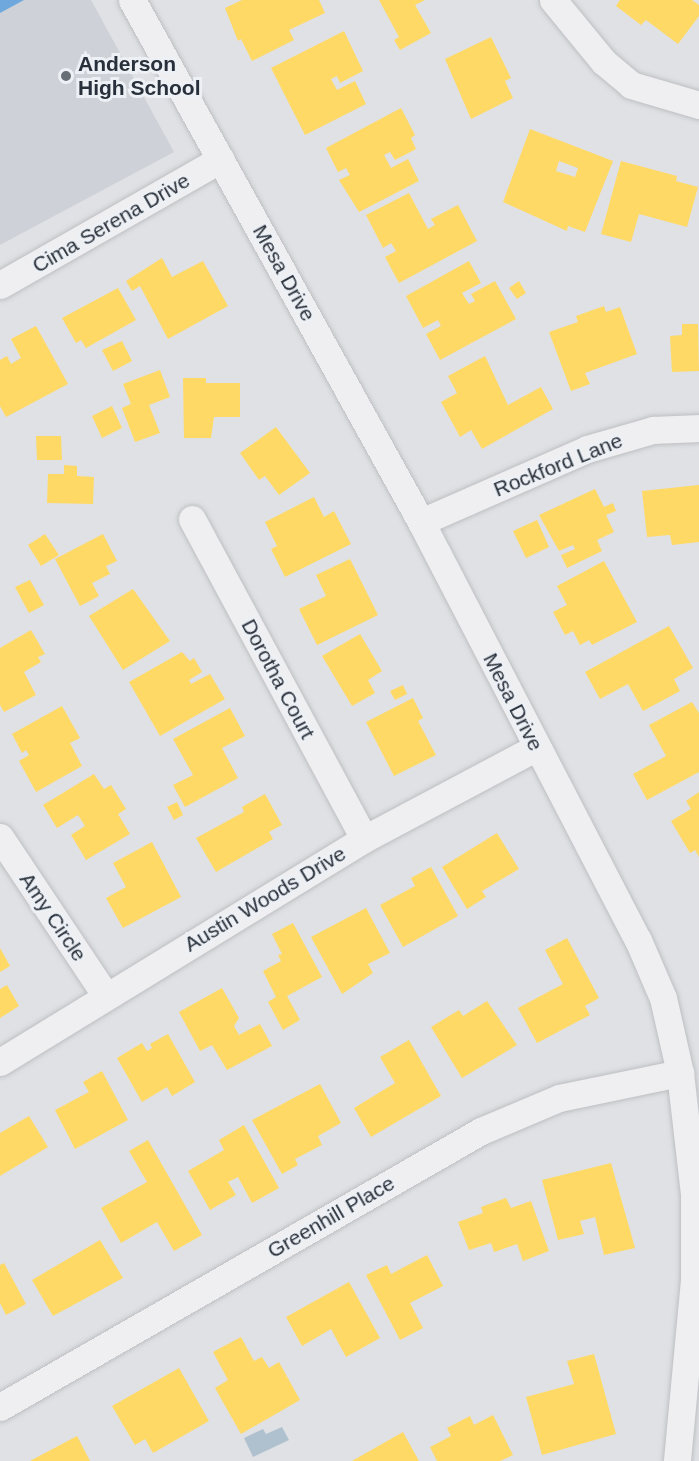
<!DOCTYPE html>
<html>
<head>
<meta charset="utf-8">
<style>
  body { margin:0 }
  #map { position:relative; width:699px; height:1461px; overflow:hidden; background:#dfe1e4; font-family:Helvetica,sans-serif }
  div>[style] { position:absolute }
  .built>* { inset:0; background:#ced1d7 }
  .water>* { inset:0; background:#afc0ce }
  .homes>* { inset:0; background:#ffd966 }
  .schools>* { inset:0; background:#6fa8dc }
  .roads { filter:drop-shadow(0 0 2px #bdbfc2) drop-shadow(0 0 2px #bdbfc2) }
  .minor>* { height:27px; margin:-13.5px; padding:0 13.5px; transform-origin:13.5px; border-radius:13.5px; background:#efeff1 }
  .dots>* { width:16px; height:16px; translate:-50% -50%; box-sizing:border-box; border:3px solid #edf0f4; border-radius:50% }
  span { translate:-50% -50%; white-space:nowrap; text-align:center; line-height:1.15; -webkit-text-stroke:6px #edf0f4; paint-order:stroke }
  .poi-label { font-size:21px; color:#28303b; font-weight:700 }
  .left { translate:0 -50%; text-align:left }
  .street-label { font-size:21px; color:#28303b }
</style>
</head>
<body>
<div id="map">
  <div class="built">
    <i style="clip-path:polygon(0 0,91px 0,174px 152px,0 245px)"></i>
  </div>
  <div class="water">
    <i style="clip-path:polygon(282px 1427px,289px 1440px,253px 1457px,244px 1438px,263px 1429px,266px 1434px)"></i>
  </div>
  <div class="homes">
    <i style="clip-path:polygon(242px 0,319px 0,325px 13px,289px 30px,294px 40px,252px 61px,241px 39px,238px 41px,225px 8px)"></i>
    <i style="clip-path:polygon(379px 0,425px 0,415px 5px,431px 33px,400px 50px,394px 40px,399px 37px)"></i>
    <i style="clip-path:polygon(620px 0,692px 0,699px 5px,699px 16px,678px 44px,646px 20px,641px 25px,616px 6px)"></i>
    <i style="clip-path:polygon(344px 31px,363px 71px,340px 83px,337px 76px,331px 79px,337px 90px,355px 81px,366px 104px,305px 135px,271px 68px)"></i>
    <i style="clip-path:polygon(491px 37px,511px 78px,505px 81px,513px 98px,471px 119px,445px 59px)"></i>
    <i style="clip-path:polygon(401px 108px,415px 135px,411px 138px,416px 149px,395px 160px,390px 152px,384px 155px,391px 168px,408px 159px,419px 181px,359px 212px,339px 180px,350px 175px,346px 168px,338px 172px,326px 148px)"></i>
    <i style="clip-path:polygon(evenodd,530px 129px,613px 161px,585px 232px,568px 226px,567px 231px,503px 202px,530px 129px,559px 161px,578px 168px,575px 177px,556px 171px,559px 161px)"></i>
    <i style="clip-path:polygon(621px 161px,677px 176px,676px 181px,698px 187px,687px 227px,639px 214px,631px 242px,601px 234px)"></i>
    <i style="clip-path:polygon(409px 193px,428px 229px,435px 225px,431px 219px,458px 205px,477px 241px,399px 283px,385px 257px,396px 251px,391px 243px,383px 248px,366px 215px)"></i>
    <i style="clip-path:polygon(162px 258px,172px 277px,203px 261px,228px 306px,168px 339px,140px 286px,132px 291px,126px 281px)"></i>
    <i style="clip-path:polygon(469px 261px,481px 283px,462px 293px,469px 304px,475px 301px,471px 294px,495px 281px,516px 319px,440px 360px,426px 334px,441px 326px,438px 320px,423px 328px,406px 296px)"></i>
    <i style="clip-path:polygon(519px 281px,526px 293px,517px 299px,509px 288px)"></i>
    <i style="clip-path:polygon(118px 288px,136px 320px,86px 348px,81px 340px,76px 343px,62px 318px)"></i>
    <i style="clip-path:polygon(604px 306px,606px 312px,620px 307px,637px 354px,585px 373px,590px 384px,571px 391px,549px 332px,578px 322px,576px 316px)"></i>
    <i style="clip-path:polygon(682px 324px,698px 324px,699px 371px,672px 372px,670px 336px,682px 335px)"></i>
    <i style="clip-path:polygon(36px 326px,68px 384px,6px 417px,0 406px,0 360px,7px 356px,11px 364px,21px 358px,11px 339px)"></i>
    <i style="clip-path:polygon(122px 341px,132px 361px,113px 371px,102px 350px)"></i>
    <i style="clip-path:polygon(485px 356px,508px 405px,541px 387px,553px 409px,482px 449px,471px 430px,460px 437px,441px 402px,457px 393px,448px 376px)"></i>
    <i style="clip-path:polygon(160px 370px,170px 397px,149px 405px,160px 433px,135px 442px,122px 408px,131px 404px,123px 384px)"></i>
    <i style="clip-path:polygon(183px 378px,206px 378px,206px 383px,240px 383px,240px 417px,214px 417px,211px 438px,184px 438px)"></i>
    <i style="clip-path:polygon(112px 406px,122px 428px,102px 438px,92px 416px)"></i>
    <i style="clip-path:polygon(276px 427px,310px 473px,279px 495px,265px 476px,259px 480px,240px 453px)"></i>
    <i style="clip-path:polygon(36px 436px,61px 436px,62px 460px,37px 460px)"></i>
    <i style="clip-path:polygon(64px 465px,77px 466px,77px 476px,94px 477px,93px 504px,47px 503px,48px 474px,64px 474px)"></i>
    <i style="clip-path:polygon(699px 485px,699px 542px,672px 545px,670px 535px,647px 537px,642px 491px)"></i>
    <i style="clip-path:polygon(595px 489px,604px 507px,613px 503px,616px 511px,606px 515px,614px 532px,597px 540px,602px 551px,567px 568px,561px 555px,575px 549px,573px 545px,559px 551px,539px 515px)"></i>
    <i style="clip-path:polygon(314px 497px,324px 517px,334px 511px,351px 544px,285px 577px,271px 549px,277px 546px,265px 522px)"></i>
    <i style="clip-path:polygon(537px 520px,549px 547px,526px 558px,513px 531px)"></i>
    <i style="clip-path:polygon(45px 534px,59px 555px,41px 566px,28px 545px)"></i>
    <i style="clip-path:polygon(103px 534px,117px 561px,106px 566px,110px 574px,92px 583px,99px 596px,80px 606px,55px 559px)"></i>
    <i style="clip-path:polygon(350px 559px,378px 615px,317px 645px,299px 609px,326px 596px,316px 575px)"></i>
    <i style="clip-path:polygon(604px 561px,637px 622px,592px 645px,589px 640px,580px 645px,573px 631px,565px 635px,553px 612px,567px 605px,557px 586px)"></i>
    <i style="clip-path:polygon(30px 580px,44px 605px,29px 613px,15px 587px)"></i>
    <i style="clip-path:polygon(133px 589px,170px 641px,123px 670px,89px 616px)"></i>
    <i style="clip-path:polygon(669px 626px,693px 668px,674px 679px,680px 691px,643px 711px,628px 684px,600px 699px,585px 672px)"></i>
    <i style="clip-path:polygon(31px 630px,45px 654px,38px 657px,41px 662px,24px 672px,36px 695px,4px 712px,0 705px,0 648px)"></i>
    <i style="clip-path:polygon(360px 634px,382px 671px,368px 680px,375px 693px,352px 706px,322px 656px)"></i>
    <i style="clip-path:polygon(182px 652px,190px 661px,194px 658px,202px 672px,189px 680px,191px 684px,210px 674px,225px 699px,160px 736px,129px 682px)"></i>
    <i style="clip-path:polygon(403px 685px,407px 694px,395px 700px,390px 691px)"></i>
    <i style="clip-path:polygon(413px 698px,423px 718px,418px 721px,436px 755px,394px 776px,366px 722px)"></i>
    <i style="clip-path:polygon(692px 702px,699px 713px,699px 772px,647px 800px,633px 774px,666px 756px,649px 725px)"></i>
    <i style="clip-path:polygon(62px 706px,80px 738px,70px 743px,82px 766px,36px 792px,19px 761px,29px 755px,26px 750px,22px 753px,12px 734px)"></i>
    <i style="clip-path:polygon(230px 708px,245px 736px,222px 748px,238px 778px,185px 807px,173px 785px,193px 775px,173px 739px)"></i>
    <i style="clip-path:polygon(94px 774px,104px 789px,111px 785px,126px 809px,118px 814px,130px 834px,86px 860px,71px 835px,85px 826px,78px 815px,57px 828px,43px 805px)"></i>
    <i style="clip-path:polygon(699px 792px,699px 857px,695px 850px,690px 853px,671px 821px,691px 809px,686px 801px)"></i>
    <i style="clip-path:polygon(265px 794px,282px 825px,269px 832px,273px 839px,216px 872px,196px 838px,244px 812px,242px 807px)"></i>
    <i style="clip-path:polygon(177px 802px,183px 815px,174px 820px,167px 807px)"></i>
    <i style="clip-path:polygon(497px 833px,519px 869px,482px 891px,486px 897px,467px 909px,442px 867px)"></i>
    <i style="clip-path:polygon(152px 842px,181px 897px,123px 928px,106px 898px,126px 887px,113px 863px)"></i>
    <i style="clip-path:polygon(431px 867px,458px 916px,403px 947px,380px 905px,415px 886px,411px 878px)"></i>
    <i style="clip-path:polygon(366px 908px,390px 953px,368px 964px,373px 973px,342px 994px,311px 937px)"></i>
    <i style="clip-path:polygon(293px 923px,322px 977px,287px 996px,300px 1020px,283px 1030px,268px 1002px,276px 997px,263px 971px,281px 961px,278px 955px,282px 954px,272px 934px)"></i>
    <i style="clip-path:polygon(567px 938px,599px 998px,585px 1006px,590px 1015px,537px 1043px,518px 1008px,563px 984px,545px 950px)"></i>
    <i style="clip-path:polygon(0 948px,10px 966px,0 972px)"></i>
    <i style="clip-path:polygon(7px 985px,19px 1006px,0 1018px,0 989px)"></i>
    <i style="clip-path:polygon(222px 988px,239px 1018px,234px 1026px,239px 1035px,260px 1024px,272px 1046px,227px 1070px,212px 1045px,200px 1051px,179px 1012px)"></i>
    <i style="clip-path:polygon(487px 1001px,517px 1045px,462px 1078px,431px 1027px,459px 1010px,463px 1016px)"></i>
    <i style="clip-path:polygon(168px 1034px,195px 1082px,172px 1096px,167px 1087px,142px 1102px,117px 1058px,142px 1043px,147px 1051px,152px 1048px,150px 1044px)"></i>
    <i style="clip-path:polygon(409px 1040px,441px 1096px,371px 1137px,354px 1108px,395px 1083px,380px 1057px)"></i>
    <i style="clip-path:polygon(102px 1071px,128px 1120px,75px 1149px,55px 1110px,89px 1092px,83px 1082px)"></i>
    <i style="clip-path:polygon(320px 1084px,341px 1123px,318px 1136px,322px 1145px,295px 1159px,298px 1165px,282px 1174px,252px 1120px)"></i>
    <i style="clip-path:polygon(29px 1116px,48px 1147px,0 1176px,0 1133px)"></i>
    <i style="clip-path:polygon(244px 1125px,279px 1188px,252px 1203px,238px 1177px,228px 1182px,236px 1195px,210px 1210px,188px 1171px,224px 1150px,219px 1140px)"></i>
    <i style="clip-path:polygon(148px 1140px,202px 1235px,174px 1251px,157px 1222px,121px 1243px,101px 1208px,147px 1182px,129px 1151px)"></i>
    <i style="clip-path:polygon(611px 1163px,635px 1248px,604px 1255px,595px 1217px,580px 1221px,584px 1234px,558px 1240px,542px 1180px)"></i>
    <i style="clip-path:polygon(506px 1198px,511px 1208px,531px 1201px,549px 1251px,523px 1261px,517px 1244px,494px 1252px,491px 1243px,469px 1250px,458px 1222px,483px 1213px,481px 1207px)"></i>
    <i style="clip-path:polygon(100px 1240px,123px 1278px,53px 1316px,32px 1280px)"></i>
    <i style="clip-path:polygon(427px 1255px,443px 1286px,410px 1303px,423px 1328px,400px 1340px,366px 1275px,387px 1265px,391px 1274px)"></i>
    <i style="clip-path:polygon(4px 1263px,26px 1304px,6px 1315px,0 1303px,0 1265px)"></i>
    <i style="clip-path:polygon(349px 1282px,380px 1338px,346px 1357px,331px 1329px,302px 1346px,286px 1317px)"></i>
    <i style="clip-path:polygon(241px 1337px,254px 1361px,262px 1357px,269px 1368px,279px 1362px,300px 1400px,241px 1434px,215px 1388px,228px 1380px,213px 1352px)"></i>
    <i style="clip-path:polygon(594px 1354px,616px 1434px,542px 1455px,526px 1397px,574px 1384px,567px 1361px)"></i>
    <i style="clip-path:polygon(179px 1368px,209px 1421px,153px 1453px,145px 1439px,135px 1445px,112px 1406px)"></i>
    <i style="clip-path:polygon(493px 1415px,513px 1455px,500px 1461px,437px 1461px,430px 1447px,451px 1436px,447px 1428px,470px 1416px,474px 1425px)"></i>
    <i style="clip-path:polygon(403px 1432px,419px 1461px,352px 1461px)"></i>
    <i style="clip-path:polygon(77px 1436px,90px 1461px,30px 1461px)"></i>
  </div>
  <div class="schools">
    <i style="clip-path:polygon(0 0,24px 0,0 13px)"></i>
  </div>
  <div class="roads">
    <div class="minor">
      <i style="left:132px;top:0;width:597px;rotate:61.03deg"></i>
      <i style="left:421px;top:522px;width:471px;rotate:62.6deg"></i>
      <i style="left:638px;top:940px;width:63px;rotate:66.7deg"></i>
      <i style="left:663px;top:998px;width:77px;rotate:77.2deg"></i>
      <i style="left:680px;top:1073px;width:122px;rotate:83.4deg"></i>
      <i style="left:694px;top:1194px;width:86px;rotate:90deg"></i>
      <i style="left:694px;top:1280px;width:182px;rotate:95.4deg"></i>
      <i style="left:553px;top:0;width:80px;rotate:50.6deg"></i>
      <i style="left:604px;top:62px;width:35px;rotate:40deg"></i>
      <i style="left:631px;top:85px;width:71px;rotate:16.4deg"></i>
      <i style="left:0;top:285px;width:254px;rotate:-29.7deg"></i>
      <i style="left:192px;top:519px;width:363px;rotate:61.7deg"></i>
      <i style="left:421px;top:522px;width:181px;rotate:-23.7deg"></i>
      <i style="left:587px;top:449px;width:69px;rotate:-16.1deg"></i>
      <i style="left:653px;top:430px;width:46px;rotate:-2.5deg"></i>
      <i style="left:0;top:837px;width:191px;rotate:56.3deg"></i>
      <i style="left:0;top:1062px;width:427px;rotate:-31.5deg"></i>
      <i style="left:364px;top:839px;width:196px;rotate:-28deg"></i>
      <i style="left:0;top:1407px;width:555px;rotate:-29.85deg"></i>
      <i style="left:481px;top:1131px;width:85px;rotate:-22.9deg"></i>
      <i style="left:559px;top:1098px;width:124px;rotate:-11.7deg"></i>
    </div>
  </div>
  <div class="dots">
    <i style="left:66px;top:76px;background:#686e76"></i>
  </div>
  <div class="poi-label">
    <span class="left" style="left:78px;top:76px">Anderson<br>High School</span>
  </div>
  <div class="street-label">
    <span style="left:111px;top:223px;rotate:-30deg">Cima Serena Drive</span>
    <span style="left:284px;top:273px;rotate:61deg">Mesa Drive</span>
    <span style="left:558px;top:465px;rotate:-22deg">Rockford Lane</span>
    <span style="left:278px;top:679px;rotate:62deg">Dorotha Court</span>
    <span style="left:513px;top:702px;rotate:63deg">Mesa Drive</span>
    <span style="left:265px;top:899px;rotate:-31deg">Austin Woods Drive</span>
    <span style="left:53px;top:917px;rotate:56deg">Amy Circle</span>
    <span style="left:331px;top:1217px;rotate:-30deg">Greenhill Place</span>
  </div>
</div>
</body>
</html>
